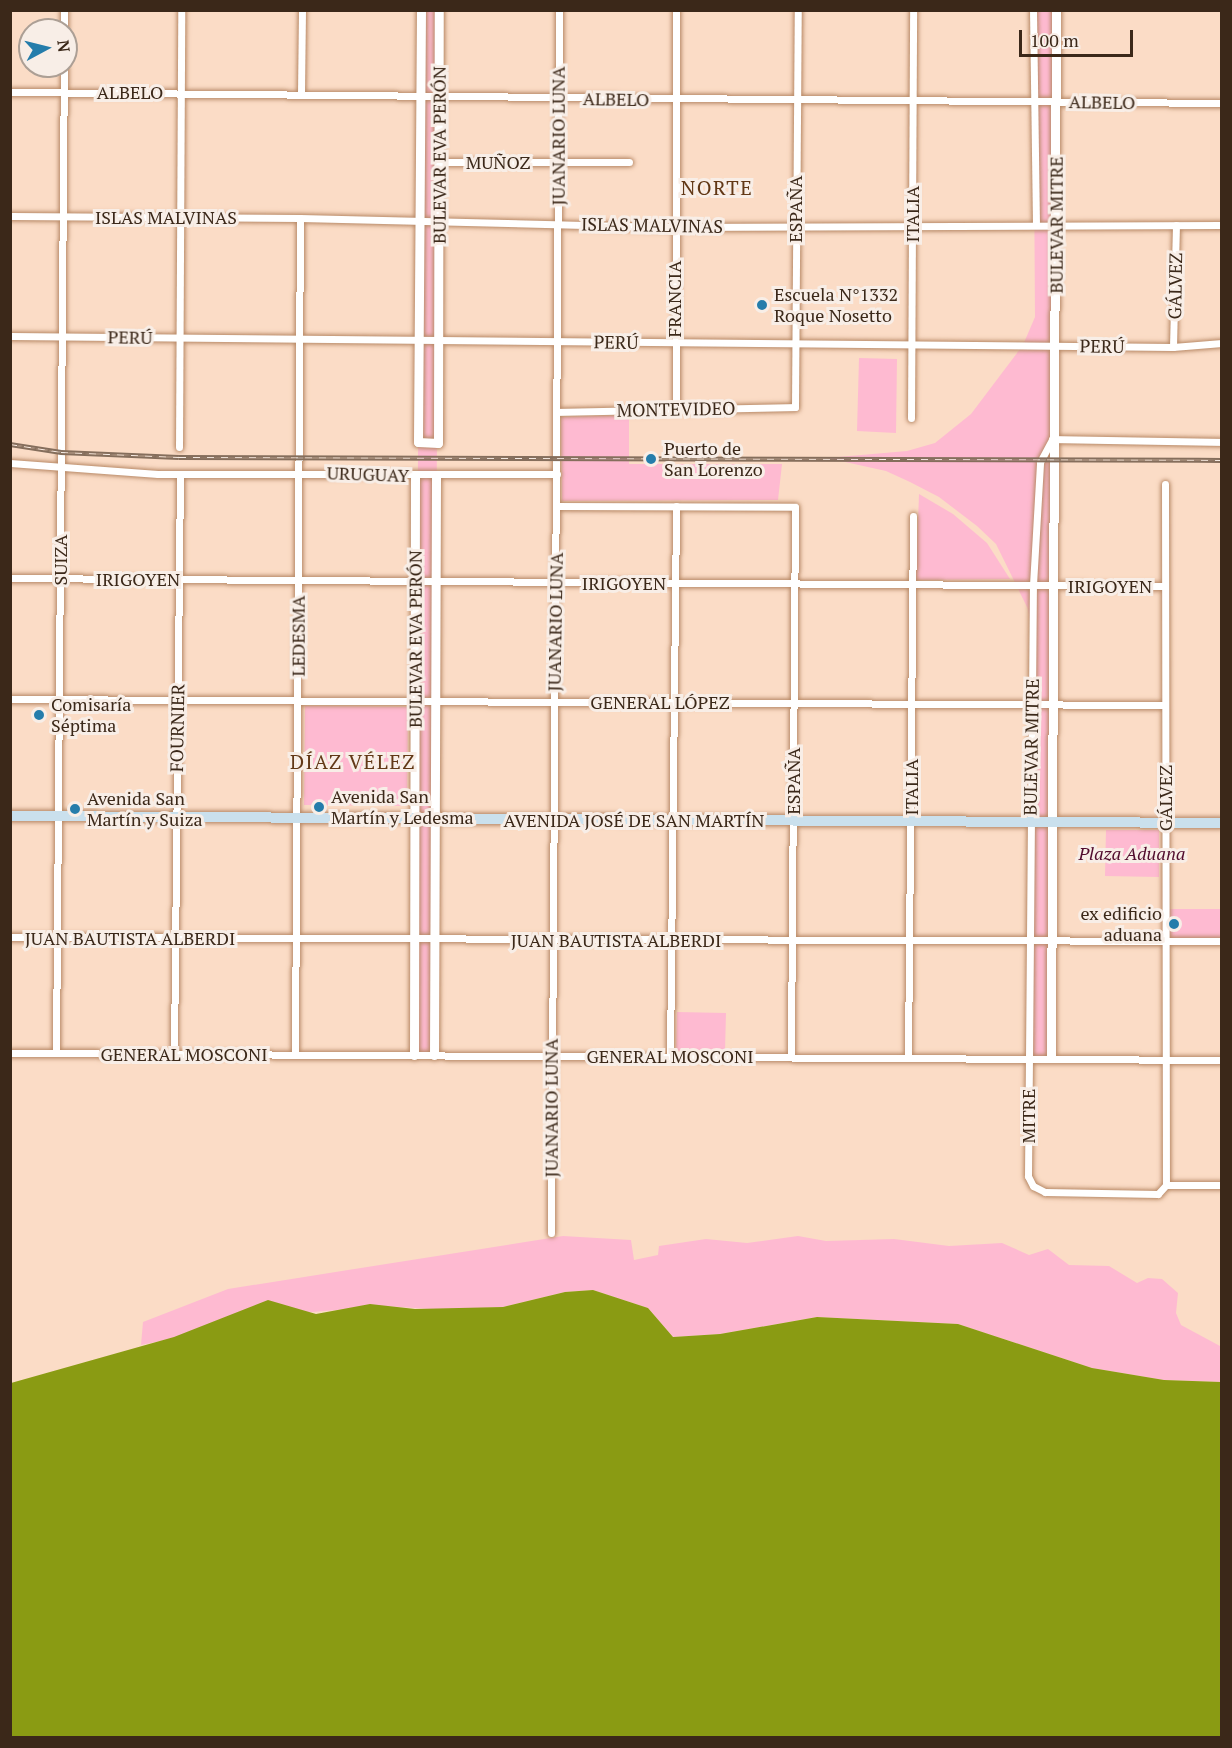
<!DOCTYPE html>
<html>
<head>
<meta charset="utf-8">
<style>
  body { margin:0 }
  #map { position:relative; width:1232px; height:1748px; overflow:hidden; background:#fbdcc6; font-family:"PT Serif",serif }
  div>[style] { position:absolute }
  .green>* { inset:0; background:#febad1 }
  .water>* { inset:0; background:#8a9b13 }
  .roads { filter:drop-shadow(0 0 2px #b88966) drop-shadow(0 0 2px #b88966) }
  .minor>* { height:7px; margin:-3.5px; padding:0 3.5px; transform-origin:3.5px; border-radius:3.5px; background:#fff }
  .tertiary>* { height:9px; margin:-4.5px; padding:0 4.5px; transform-origin:4.5px; border-radius:4.5px; background:#fff }
  .secondary>* { height:10px; margin:-5px; padding:0 5px; transform-origin:5px; border-radius:5px; background:#cae0ed }
  .rail>* { height:4.5px; margin-top:-2.25px; transform-origin:0; background:repeating-linear-gradient(90deg,#f8eee7 0 7px,#856e5c 0 14px); box-sizing:border-box; border-block:2px solid #856e5c }
  .dots>* { width:16px; height:16px; translate:-50% -50%; box-sizing:border-box; border:3px solid #f8eee7; border-radius:50% }
  span { translate:-50% -50%; white-space:nowrap; text-align:center; line-height:1.15; -webkit-text-stroke:6px #f8eee7; paint-order:stroke }
  .street-label { font-size:18px; color:#3b2819 }
  .poi-label { font-size:18px; color:#3b2819 }
  .left { translate:0 -50%; text-align:left }
  .right { translate:-100% -50%; text-align:right }
  .park-label { font-size:18px; color:#510b2d; font-style:italic }
  .neighbourhood-label { font-size:20px; color:#623816; letter-spacing:1.5px }
  .frame { position:absolute; inset:0; border:12px solid #3b2819; pointer-events:none }
  .north { position:absolute; left:18px; top:18px; width:60px; height:60px; box-sizing:border-box; background:#f8eee7; border:2px solid #ac9f95; border-radius:50%; rotate:83deg; font-size:16px; font-weight:700; line-height:24px; text-align:center; color:#3b2819 }
  .north::after { content:''; display:block; margin:auto; width:21px; height:27px; background:#257dab; clip-path:polygon(50% 0,100% 100%,50% 72%,0 100%) }
  .scale { position:absolute; left:1019px; top:30px; width:114px; height:27px; box-sizing:border-box; border:3px solid #3b2819; border-top:0; padding-left:8px; font-size:18px; line-height:21px; white-space:nowrap; color:#3b2819; -webkit-text-stroke:4px #f8eee7; paint-order:stroke }
</style>
</head>
<body>
<div id="map">
  <div class="green">
    <i style="clip-path:polygon(439px 10px,434px 1055px,414px 1055px,421px 11px)"></i>
    <i style="clip-path:polygon(1033px 11px,1056px 11px,1051px 1058px,1029px 1057px,1032px 633px,1028px 609px,996px 544px,977px 526px,939px 497px,910px 482px,886px 471px,827px 458px,907px 451px,935px 443px,971px 414px,1023px 345px,1035px 317px)"></i>
    <i style="clip-path:polygon(859px 358px,897px 359px,896px 433px,857px 431px)"></i>
    <i style="clip-path:polygon(629px 415px,629px 464px,782px 464px,778px 500px,562px 501px,561px 417px)"></i>
    <i style="clip-path:polygon(919px 494px,953px 514px,987px 543px,1010px 579px,916px 580px)"></i>
    <i style="clip-path:polygon(305px 706px,408px 707px,407px 806px,304px 805px)"></i>
    <i style="clip-path:polygon(1106px 830px,1159px 830px,1159px 877px,1105px 876px)"></i>
    <i style="clip-path:polygon(1168px 909px,1221px 909px,1221px 938px,1169px 938px)"></i>
    <i style="clip-path:polygon(677px 1012px,726px 1013px,725px 1051px,676px 1051px)"></i>
    <i style="clip-path:polygon(563px 1236px,631px 1240px,634px 1260px,658px 1255px,659px 1246px,706px 1239px,747px 1243px,798px 1236px,826px 1241px,894px 1239px,949px 1246px,1002px 1243px,1029px 1255px,1048px 1249px,1069px 1265px,1109px 1266px,1137px 1283px,1148px 1278px,1162px 1279px,1178px 1293px,1176px 1313px,1181px 1325px,1220px 1346px,1222px 1382px,1164px 1380px,1092px 1368px,958px 1324px,817px 1317px,720px 1334px,673px 1337px,648px 1308px,593px 1290px,565px 1292px,503px 1307px,446px 1310px,384px 1306px,301px 1313px,141px 1345px,143px 1322px,228px 1289px)"></i>
  </div>
  <div class="water">
    <i style="clip-path:polygon(593px 1290px,648px 1308px,673px 1337px,720px 1334px,817px 1317px,958px 1324px,1092px 1368px,1164px 1380px,1221px 1382px,1221px 1737px,11px 1737px,11px 1383px,174px 1337px,268px 1300px,316px 1314px,370px 1304px,415px 1309px,503px 1307px,565px 1292px)"></i>
  </div>
  <div class="roads">
    <div class="minor">
      <i style="left:676px;top:10px;width:398px;rotate:90deg"></i>
      <i style="left:1033px;top:10px;width:214px;rotate:89.2deg"></i>
      <i style="left:64px;top:30px;width:20px;rotate:-90deg"></i>
      <i style="left:10px;top:92px;width:1212px;rotate:0.52deg"></i>
      <i style="left:301px;top:93px;width:83px;rotate:-89.3deg"></i>
      <i style="left:439px;top:162px;width:190px"></i>
      <i style="left:10px;top:216px;width:290px;rotate:0.4deg"></i>
      <i style="left:300px;top:218px;width:374px;rotate:1.4deg"></i>
      <i style="left:674px;top:227px;width:548px;rotate:-0.21deg"></i>
      <i style="left:10px;top:336px;width:1163px;rotate:0.54deg"></i>
      <i style="left:1173px;top:347px;width:49px;rotate:-4.7deg"></i>
      <i style="left:1173px;top:347px;width:122px;rotate:-88.6deg"></i>
      <i style="left:557px;top:412px;width:238px;rotate:-1.2deg"></i>
      <i style="left:795px;top:407px;width:397px;rotate:-89.6deg"></i>
      <i style="left:911px;top:418px;width:408px;rotate:-89.7deg"></i>
      <i style="left:179px;top:447px;width:437px;rotate:-89.7deg"></i>
      <i style="left:10px;top:463px;width:148px;rotate:4.3deg"></i>
      <i style="left:158px;top:474px;width:399px"></i>
      <i style="left:1165px;top:484px;width:701px;rotate:89.92deg"></i>
      <i style="left:557px;top:506px;width:238px;rotate:0.2deg"></i>
      <i style="left:795px;top:507px;width:549px;rotate:90.42deg"></i>
      <i style="left:10px;top:578px;width:1155px;rotate:0.4deg"></i>
      <i style="left:10px;top:699px;width:1155px;rotate:0.3deg"></i>
      <i style="left:10px;top:937px;width:1212px;rotate:0.19deg"></i>
      <i style="left:10px;top:1053px;width:1212px;rotate:0.33deg"></i>
      <i style="left:56px;top:1053px;width:987px;rotate:-89.54deg"></i>
      <i style="left:174px;top:1054px;width:580px;rotate:-89.41deg"></i>
      <i style="left:295px;top:1054px;width:836px;rotate:-89.66deg"></i>
      <i style="left:670px;top:1056px;width:550px;rotate:-89.37deg"></i>
      <i style="left:908px;top:1058px;width:542px;rotate:-89.47deg"></i>
      <i style="left:1166px;top:1185px;width:12px;rotate:132deg"></i>
      <i style="left:1158px;top:1194px;width:113px;rotate:-179deg"></i>
      <i style="left:1045px;top:1192px;width:13px;rotate:-153deg"></i>
      <i style="left:1033px;top:1186px;width:11px;rotate:-117deg"></i>
      <i style="left:1028px;top:1176px;width:591px;rotate:-89.52deg"></i>
      <i style="left:1033px;top:585px;width:123px;rotate:-86.7deg"></i>
      <i style="left:1040px;top:462px;width:26px;rotate:-62deg"></i>
      <i style="left:1052px;top:439px;width:170px;rotate:1deg"></i>
      <i style="left:1166px;top:1185px;width:56px"></i>
      <i style="left:551px;top:1233px;width:1223px;rotate:-89.63deg"></i>
    </div>
    <div class="tertiary">
      <i style="left:421px;top:10px;width:432px;rotate:90.4deg"></i>
      <i style="left:418px;top:442px;width:20px;rotate:3deg"></i>
      <i style="left:438px;top:443px;width:433px;rotate:-89.9deg"></i>
      <i style="left:414px;top:1055px;width:580px;rotate:-89.9deg"></i>
      <i style="left:434px;top:1055px;width:579px;rotate:-89.8deg"></i>
      <i style="left:1051px;top:1058px;width:1048px;rotate:-89.73deg"></i>
    </div>
    <div class="secondary">
      <i style="left:10px;top:816px;width:1212px;rotate:0.33deg"></i>
    </div>
  </div>
  <div class="rail">
    <i style="left:10px;top:444px;width:52px;rotate:8.9deg"></i>
    <i style="left:61px;top:452px;width:118px;rotate:2.4deg"></i>
    <i style="left:179px;top:457px;width:1043px;rotate:0.16deg"></i>
  </div>
  <div class="dots">
    <i style="left:762px;top:305px;background:#257dab"></i>
    <i style="left:651px;top:459px;background:#257dab"></i>
    <i style="left:39px;top:715px;background:#257dab"></i>
    <i style="left:319px;top:807px;background:#257dab"></i>
    <i style="left:75px;top:809px;background:#257dab"></i>
    <i style="left:1174px;top:924px;background:#257dab"></i>
  </div>
  <div class="street-label">
    <span style="left:130px;top:92px">ALBELO</span>
    <span style="left:616px;top:99px;rotate:1deg">ALBELO</span>
    <span style="left:1102px;top:102px;rotate:1deg">ALBELO</span>
    <span style="left:558px;top:136px;rotate:-90deg">JUANARIO LUNA</span>
    <span style="left:439px;top:155px;rotate:-90deg">BULEVAR EVA PERÓN</span>
    <span style="left:498px;top:162px">MUÑOZ</span>
    <span style="left:795px;top:209px;rotate:-90deg">ESPAÑA</span>
    <span style="left:912px;top:214px;rotate:-90deg">ITALIA</span>
    <span style="left:166px;top:217px">ISLAS MALVINAS</span>
    <span style="left:652px;top:225px;rotate:1deg">ISLAS MALVINAS</span>
    <span style="left:1056px;top:225px;rotate:-90deg">BULEVAR MITRE</span>
    <span style="left:1175px;top:286px;rotate:-89deg">GÁLVEZ</span>
    <span style="left:674px;top:299px;rotate:-90deg">FRANCIA</span>
    <span style="left:130px;top:337px;rotate:1deg">PERÚ</span>
    <span style="left:616px;top:342px;rotate:1deg">PERÚ</span>
    <span style="left:1102px;top:346px;rotate:1deg">PERÚ</span>
    <span style="left:676px;top:409px;rotate:-1deg">MONTEVIDEO</span>
    <span style="left:368px;top:474px;rotate:2deg">URUGUAY</span>
    <span style="left:60px;top:560px;rotate:-90deg">SUIZA</span>
    <span style="left:138px;top:579px">IRIGOYEN</span>
    <span style="left:624px;top:583px">IRIGOYEN</span>
    <span style="left:1110px;top:586px">IRIGOYEN</span>
    <span style="left:555px;top:622px;rotate:-89deg">JUANARIO LUNA</span>
    <span style="left:298px;top:636px;rotate:-90deg">LEDESMA</span>
    <span style="left:415px;top:639px;rotate:-90deg">BULEVAR EVA PERÓN</span>
    <span style="left:660px;top:702px">GENERAL LÓPEZ</span>
    <span style="left:177px;top:728px;rotate:-89deg">FOURNIER</span>
    <span style="left:1031px;top:747px;rotate:-89deg">BULEVAR MITRE</span>
    <span style="left:793px;top:781px;rotate:-90deg">ESPAÑA</span>
    <span style="left:911px;top:787px;rotate:-90deg">ITALIA</span>
    <span style="left:1165px;top:798px;rotate:-90deg">GÁLVEZ</span>
    <span style="left:634px;top:820px">AVENIDA JOSÉ DE SAN MARTÍN</span>
    <span style="left:130px;top:938px">JUAN BAUTISTA ALBERDI</span>
    <span style="left:616px;top:940px">JUAN BAUTISTA ALBERDI</span>
    <span style="left:184px;top:1054px">GENERAL MOSCONI</span>
    <span style="left:670px;top:1056px">GENERAL MOSCONI</span>
    <span style="left:551px;top:1108px;rotate:-90deg">JUANARIO LUNA</span>
    <span style="left:1028px;top:1116px;rotate:-90deg">MITRE</span>
  </div>
  <div class="poi-label">
    <span class="left" style="left:774px;top:305px">Escuela N°1332<br>Roque Nosetto</span>
    <span class="left" style="left:664px;top:459px">Puerto de<br>San Lorenzo</span>
    <span class="left" style="left:51px;top:715px">Comisaría<br>Séptima</span>
    <span class="left" style="left:331px;top:807px">Avenida San<br>Martín y Ledesma</span>
    <span class="left" style="left:87px;top:809px">Avenida San<br>Martín y Suiza</span>
    <span class="right" style="left:1162px;top:924px">ex edificio<br>aduana</span>
  </div>
  <div class="park-label">
    <span style="left:1132px;top:853px">Plaza Aduana</span>
  </div>
  <div class="neighbourhood-label">
    <span style="left:717px;top:187px">NORTE</span>
    <span style="left:353px;top:761px">DÍAZ VÉLEZ</span>
  </div>
  <div class="frame"></div>
  <div class="north">N</div>
  <div class="scale">100 m</div>
</div>
</body>
</html>
